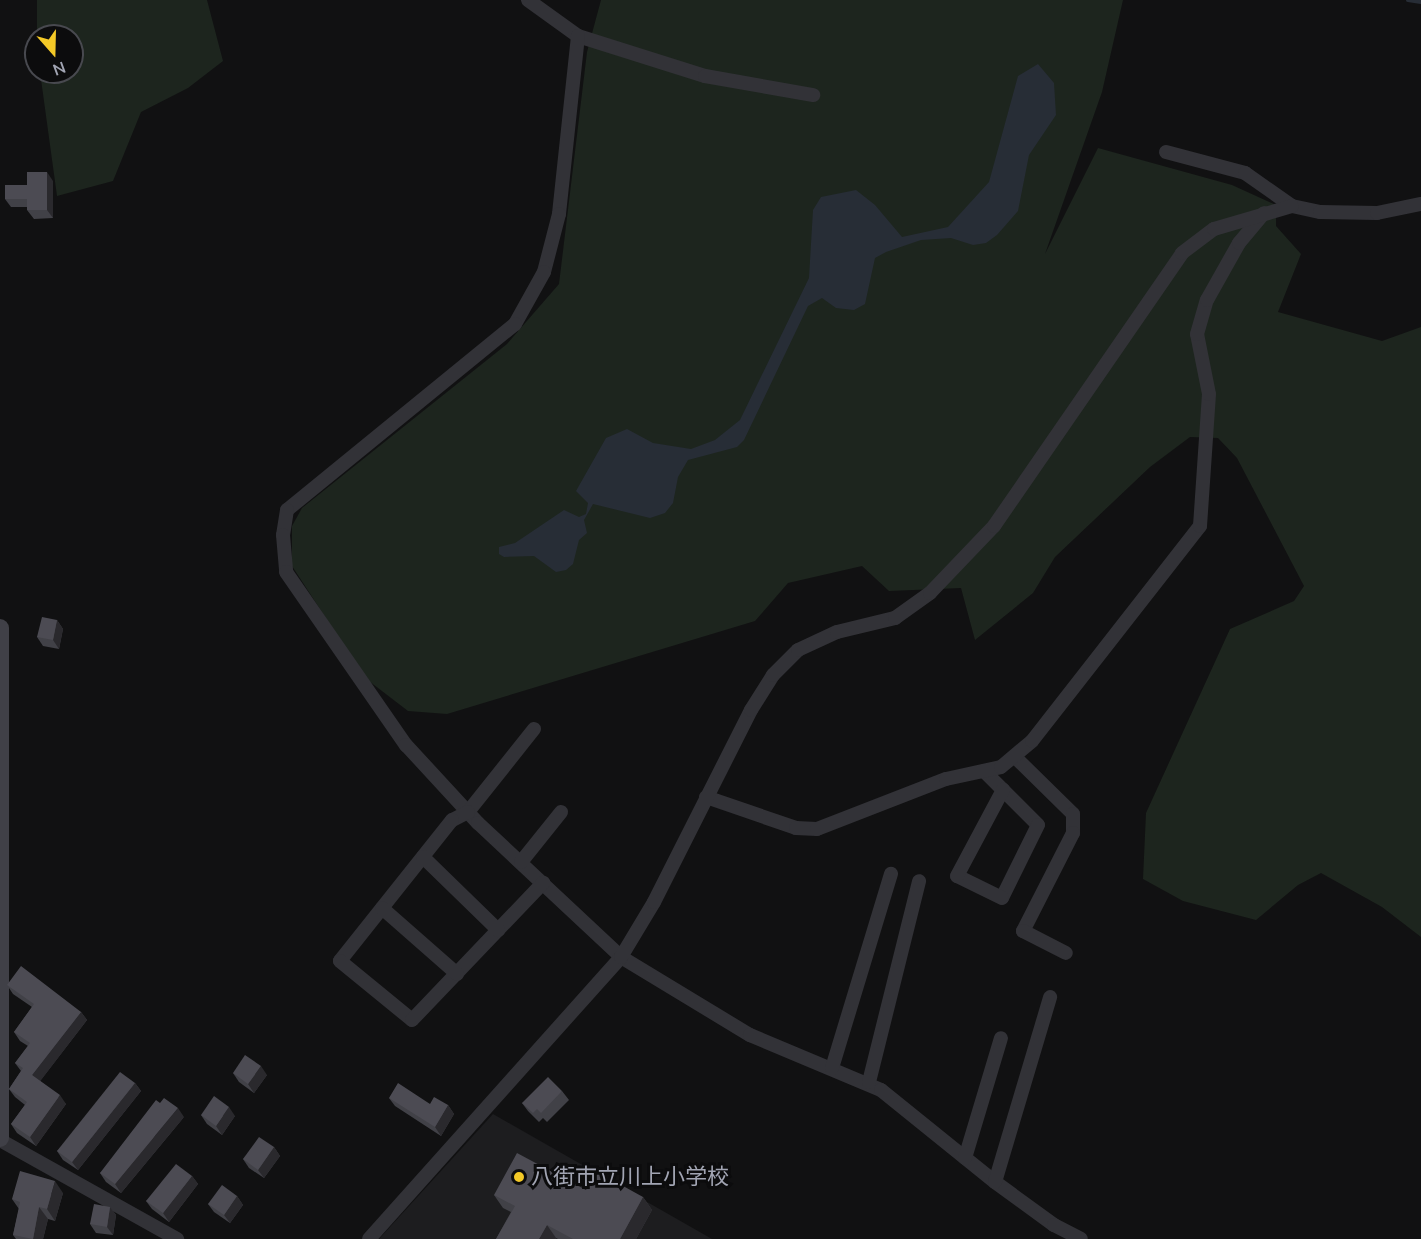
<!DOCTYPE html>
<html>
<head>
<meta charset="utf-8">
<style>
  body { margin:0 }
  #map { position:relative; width:1421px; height:1239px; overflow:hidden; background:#111112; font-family:Mulish,"Noto Sans JP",sans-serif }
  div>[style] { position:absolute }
  .built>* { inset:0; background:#1d1d1f }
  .green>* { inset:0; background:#1d251e }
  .water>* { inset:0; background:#272d36 }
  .stream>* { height:4px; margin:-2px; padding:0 2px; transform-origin:2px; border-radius:2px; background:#272d36 }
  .street>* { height:14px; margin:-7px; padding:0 7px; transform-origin:7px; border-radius:7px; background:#323237 }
  .secondary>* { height:18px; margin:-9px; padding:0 9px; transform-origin:9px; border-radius:9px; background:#404047 }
  .wall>* { inset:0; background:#414147 }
  .shaded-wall>* { inset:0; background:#2a292d }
  .building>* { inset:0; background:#4c4b53 }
  .dots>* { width:16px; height:16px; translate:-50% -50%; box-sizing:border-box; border:3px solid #0c0c0d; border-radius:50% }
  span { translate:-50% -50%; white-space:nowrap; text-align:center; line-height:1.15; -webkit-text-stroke:6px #0c0c0d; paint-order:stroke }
  .poi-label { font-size:22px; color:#a2a5b3 }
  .left { translate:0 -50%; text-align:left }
  .north { position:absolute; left:24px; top:24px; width:60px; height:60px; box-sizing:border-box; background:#0c0c0d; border:2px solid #48494f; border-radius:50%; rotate:160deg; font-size:16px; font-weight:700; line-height:24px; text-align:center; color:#a2a5b3 }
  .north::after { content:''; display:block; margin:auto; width:21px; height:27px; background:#f4c927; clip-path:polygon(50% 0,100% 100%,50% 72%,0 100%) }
</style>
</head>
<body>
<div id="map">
  <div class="built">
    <i style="clip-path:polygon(493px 1114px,712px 1239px,379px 1239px)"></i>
  </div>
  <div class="green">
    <i style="clip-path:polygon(37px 0,207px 0,223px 61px,188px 88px,141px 112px,113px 181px,57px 196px,40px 72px,72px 72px,72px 36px,37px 36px)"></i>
    <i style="clip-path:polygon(601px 0,1123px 0,1102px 92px,1045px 254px,1098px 148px,1232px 185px,1276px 205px,1276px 226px,1301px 254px,1278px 312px,1382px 341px,1421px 327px,1421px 937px,1382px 907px,1321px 873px,1298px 885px,1256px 920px,1183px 901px,1143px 879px,1146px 813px,1230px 629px,1294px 601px,1304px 586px,1237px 458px,1218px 438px,1190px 437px,1150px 467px,1055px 557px,1033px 593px,975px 640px,961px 588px,889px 591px,862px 566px,788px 583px,755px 621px,447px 714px,408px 711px,365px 678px,292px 566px,292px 526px,302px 508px,507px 344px,559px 284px,587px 52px)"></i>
  </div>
  <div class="water">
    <i style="clip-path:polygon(1038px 64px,1054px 83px,1056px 115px,1029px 155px,1018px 211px,997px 235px,986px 243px,973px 245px,951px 238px,921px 240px,886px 252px,875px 258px,865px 304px,854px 310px,836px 308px,822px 298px,808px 306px,744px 440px,737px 447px,688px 460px,678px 477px,673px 503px,665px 513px,650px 518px,593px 504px,584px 520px,587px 533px,579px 540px,573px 564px,566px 570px,556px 572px,534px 556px,504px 557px,499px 554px,499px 547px,515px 543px,564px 510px,579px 517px,586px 514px,588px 503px,576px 491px,606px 438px,627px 429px,653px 443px,691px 449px,715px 440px,740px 420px,809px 278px,813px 210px,821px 197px,856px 190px,875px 205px,902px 237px,948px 227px,989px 182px,1018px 76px)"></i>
  </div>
  <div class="stream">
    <i style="left:1408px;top:0;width:13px;rotate:9deg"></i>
  </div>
  <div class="street">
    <i style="left:528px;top:0;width:62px;rotate:35.8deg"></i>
    <i style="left:578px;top:36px;width:133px;rotate:17.5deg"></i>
    <i style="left:705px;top:76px;width:110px;rotate:10deg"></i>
    <i style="left:578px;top:36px;width:179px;rotate:96.1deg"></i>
    <i style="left:559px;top:214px;width:60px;rotate:104.5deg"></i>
    <i style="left:544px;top:272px;width:60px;rotate:119.1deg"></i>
    <i style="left:515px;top:324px;width:294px;rotate:140.8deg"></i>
    <i style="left:287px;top:510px;width:25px;rotate:99deg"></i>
    <i style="left:283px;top:535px;width:37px;rotate:85deg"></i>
    <i style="left:286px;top:572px;width:211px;rotate:55.3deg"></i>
    <i style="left:406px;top:745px;width:106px;rotate:47.3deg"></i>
    <i style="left:478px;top:823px;width:196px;rotate:43.1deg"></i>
    <i style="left:621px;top:957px;width:151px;rotate:31.2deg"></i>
    <i style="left:750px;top:1035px;width:142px;rotate:22.8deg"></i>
    <i style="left:881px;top:1090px;width:146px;rotate:38.9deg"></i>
    <i style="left:995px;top:1182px;width:73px;rotate:36.1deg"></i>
    <i style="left:1054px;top:1225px;width:30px;rotate:27deg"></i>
    <i style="left:1166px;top:152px;width:82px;rotate:14.9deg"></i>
    <i style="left:1245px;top:173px;width:57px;rotate:35.1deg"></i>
    <i style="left:1292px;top:206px;width:29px;rotate:12deg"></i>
    <i style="left:1320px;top:212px;width:57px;rotate:1deg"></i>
    <i style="left:1377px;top:213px;width:45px;rotate:-11.6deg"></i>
    <i style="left:534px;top:729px;width:106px;rotate:128.5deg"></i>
    <i style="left:468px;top:812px;width:18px;rotate:153deg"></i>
    <i style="left:452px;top:820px;width:180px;rotate:128.5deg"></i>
    <i style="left:340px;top:961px;width:93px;rotate:39.3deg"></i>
    <i style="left:412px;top:1020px;width:190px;rotate:-46.3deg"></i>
    <i style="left:1016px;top:758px;width:80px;rotate:44.5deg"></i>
    <i style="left:1073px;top:814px;width:19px;rotate:90deg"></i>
    <i style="left:1073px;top:833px;width:110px;rotate:117deg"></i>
    <i style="left:1023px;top:931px;width:48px;rotate:27.1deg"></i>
    <i style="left:984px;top:771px;width:76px;rotate:45deg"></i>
    <i style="left:1038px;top:825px;width:81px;rotate:116.3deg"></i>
    <i style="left:1002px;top:898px;width:50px;rotate:-153.9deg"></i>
    <i style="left:957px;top:876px;width:98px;rotate:-61.9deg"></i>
    <i style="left:706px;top:797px;width:95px;rotate:19deg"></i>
    <i style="left:796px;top:828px;width:21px;rotate:3deg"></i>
    <i style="left:817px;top:829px;width:138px;rotate:-21.2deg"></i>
    <i style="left:946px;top:779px;width:56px;rotate:-12.3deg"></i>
    <i style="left:1001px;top:767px;width:40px;rotate:-40deg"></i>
    <i style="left:1032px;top:741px;width:273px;rotate:-52deg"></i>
    <i style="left:1200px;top:526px;width:132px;rotate:-86.1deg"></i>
    <i style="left:1209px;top:394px;width:61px;rotate:-101.3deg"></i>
    <i style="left:1197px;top:334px;width:35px;rotate:-74deg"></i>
    <i style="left:1207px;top:300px;width:65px;rotate:-60.7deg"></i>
    <i style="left:1239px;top:243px;width:39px;rotate:-50deg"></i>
    <i style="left:423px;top:857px;width:105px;rotate:44.2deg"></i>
    <i style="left:521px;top:862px;width:64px;rotate:-51.3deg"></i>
    <i style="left:382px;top:908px;width:100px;rotate:41.3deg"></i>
    <i style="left:832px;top:1068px;width:203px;rotate:-73.1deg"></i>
    <i style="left:869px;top:1082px;width:207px;rotate:-76deg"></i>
    <i style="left:0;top:1140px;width:203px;rotate:29.2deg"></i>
    <i style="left:965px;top:1158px;width:125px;rotate:-73.3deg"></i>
    <i style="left:995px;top:1182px;width:193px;rotate:-73.4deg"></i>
    <i style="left:369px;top:1239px;width:378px;rotate:-48.2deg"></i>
    <i style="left:621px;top:957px;width:64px;rotate:-59deg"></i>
    <i style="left:654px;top:902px;width:215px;rotate:-63.2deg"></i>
    <i style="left:751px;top:710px;width:41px;rotate:-57.8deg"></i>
    <i style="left:773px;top:675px;width:35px;rotate:-45deg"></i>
    <i style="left:798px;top:650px;width:43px;rotate:-24.8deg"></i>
    <i style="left:837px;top:632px;width:60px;rotate:-13.6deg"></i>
    <i style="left:895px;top:618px;width:43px;rotate:-35.5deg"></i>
    <i style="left:930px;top:593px;width:93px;rotate:-46.3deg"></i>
    <i style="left:994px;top:526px;width:331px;rotate:-55.4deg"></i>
    <i style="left:1182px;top:253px;width:40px;rotate:-37deg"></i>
    <i style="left:1214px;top:229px;width:81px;rotate:-16.4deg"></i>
  </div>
  <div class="secondary">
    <i style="left:0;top:628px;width:510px;rotate:90deg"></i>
  </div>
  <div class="wall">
    <i style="clip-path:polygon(53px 181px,53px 218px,34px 219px,27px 210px,27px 207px,11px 207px,5px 199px,27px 185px)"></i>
    <i style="clip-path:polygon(57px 620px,63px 629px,59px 649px,43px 646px,37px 637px)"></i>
    <i style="clip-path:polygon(7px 985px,81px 1012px,87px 1020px,40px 1081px,66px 1104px,36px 1146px,17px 1133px,11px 1124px,25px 1105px,15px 1097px,9px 1089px,21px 1071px,15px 1063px,28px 1046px,20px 1041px,14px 1032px,32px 1007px,13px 994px)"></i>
    <i style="clip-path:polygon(233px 1073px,267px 1075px,254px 1093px,239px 1082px)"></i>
    <i style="clip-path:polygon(135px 1083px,141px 1091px,78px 1170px,63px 1160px,57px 1151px)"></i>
    <i style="clip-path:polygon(562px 1091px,569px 1100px,547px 1122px,543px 1118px,539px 1122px,528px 1111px,522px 1103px)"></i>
    <i style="clip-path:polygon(389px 1098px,430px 1104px,448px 1105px,454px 1114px,441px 1136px,395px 1106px)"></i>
    <i style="clip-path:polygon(201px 1115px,235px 1116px,222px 1135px,207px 1124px)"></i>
    <i style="clip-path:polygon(184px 1117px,121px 1193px,106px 1182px,100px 1173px)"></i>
    <i style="clip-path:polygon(274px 1147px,280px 1156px,264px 1178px,249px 1168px,243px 1159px)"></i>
    <i style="clip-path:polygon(192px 1176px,198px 1184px,169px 1222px,152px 1209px,146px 1201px)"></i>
    <i style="clip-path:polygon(586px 1190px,643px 1197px,652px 1210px,636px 1239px,558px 1239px,556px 1238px,555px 1239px,496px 1239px,511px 1212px,503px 1208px,494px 1195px)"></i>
    <i style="clip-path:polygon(63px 1193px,55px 1221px,48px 1219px,43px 1239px,16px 1239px,13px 1235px,19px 1209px,12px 1199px)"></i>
    <i style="clip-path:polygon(237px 1196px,243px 1205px,230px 1223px,214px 1212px,208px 1204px)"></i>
    <i style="clip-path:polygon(110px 1207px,116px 1215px,113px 1235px,96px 1233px,90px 1224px)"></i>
  </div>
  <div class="shaded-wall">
    <i style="clip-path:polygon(47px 172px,53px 181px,53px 218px,47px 210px)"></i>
    <i style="clip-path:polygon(57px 620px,63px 629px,59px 649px,53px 640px)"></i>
    <i style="clip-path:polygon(81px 1012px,87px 1020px,38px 1084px,32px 1075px)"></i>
    <i style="clip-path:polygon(261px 1066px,267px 1075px,254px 1093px,248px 1084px)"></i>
    <i style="clip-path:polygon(135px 1083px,141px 1091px,78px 1170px,72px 1162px)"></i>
    <i style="clip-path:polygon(60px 1095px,66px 1104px,36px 1146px,30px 1137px)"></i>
    <i style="clip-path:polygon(448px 1105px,454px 1114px,441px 1136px,435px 1127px)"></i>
    <i style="clip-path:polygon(229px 1107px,235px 1116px,222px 1135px,216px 1126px)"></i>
    <i style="clip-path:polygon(178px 1108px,184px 1117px,121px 1193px,115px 1184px)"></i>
    <i style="clip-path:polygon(274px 1147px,280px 1156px,264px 1178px,258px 1170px)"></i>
    <i style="clip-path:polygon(192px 1176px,198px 1184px,169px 1222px,163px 1213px)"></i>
    <i style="clip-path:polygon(55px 1181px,63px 1193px,55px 1221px,47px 1209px)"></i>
    <i style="clip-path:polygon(237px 1196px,243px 1205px,230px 1223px,224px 1215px)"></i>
    <i style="clip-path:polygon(643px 1197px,652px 1210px,636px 1239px,620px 1239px)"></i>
    <i style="clip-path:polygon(39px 1207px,48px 1219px,43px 1239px,33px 1239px)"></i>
    <i style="clip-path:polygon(110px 1207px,116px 1215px,113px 1235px,107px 1227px)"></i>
    <i style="clip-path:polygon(547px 1225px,556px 1238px,555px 1239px,539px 1239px)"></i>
  </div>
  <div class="building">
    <i style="clip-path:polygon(27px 172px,47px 172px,47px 210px,27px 210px,27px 199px,5px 199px,5px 185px,27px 185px)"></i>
    <i style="clip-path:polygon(42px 617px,57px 620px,53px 640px,37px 637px)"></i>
    <i style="clip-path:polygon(21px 966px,81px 1012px,32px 1075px,60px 1095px,30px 1137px,11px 1124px,27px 1102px,9px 1089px,23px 1068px,15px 1063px,30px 1043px,14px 1032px,34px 1004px,7px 985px)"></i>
    <i style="clip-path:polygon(245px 1055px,261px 1066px,248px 1084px,233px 1073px)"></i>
    <i style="clip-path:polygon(120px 1072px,135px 1083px,72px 1162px,57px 1151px)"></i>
    <i style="clip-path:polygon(548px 1077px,562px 1091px,541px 1113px,537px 1109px,533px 1113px,522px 1103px)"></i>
    <i style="clip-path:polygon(398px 1083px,430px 1104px,434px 1097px,448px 1105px,435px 1127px,389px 1098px)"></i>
    <i style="clip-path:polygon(214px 1096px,229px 1107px,216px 1126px,201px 1115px)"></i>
    <i style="clip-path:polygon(164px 1098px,178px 1108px,115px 1184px,100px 1173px,156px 1100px,160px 1103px)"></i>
    <i style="clip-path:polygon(259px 1137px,274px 1147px,258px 1170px,243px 1159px)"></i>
    <i style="clip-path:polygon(517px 1153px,586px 1190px,596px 1171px,643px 1197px,620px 1239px,573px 1239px,547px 1225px,539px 1239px,496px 1239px,515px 1206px,494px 1195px)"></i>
    <i style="clip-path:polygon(176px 1164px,192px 1176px,163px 1213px,146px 1201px)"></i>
    <i style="clip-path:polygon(20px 1171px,55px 1181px,47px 1209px,39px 1207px,33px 1239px,13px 1235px,20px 1202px,12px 1199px)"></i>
    <i style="clip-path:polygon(222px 1185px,237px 1196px,224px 1215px,208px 1204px)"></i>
    <i style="clip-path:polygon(94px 1204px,110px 1207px,107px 1227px,90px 1224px)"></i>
  </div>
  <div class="dots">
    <i style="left:519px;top:1177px;background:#f4c927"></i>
  </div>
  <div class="poi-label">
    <span class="left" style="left:531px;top:1177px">八街市立川上小学校</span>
  </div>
  <div class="north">N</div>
</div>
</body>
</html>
